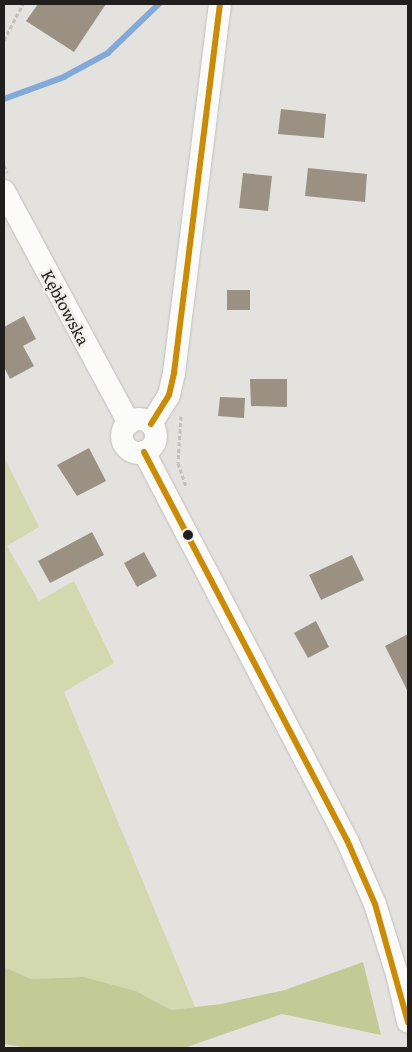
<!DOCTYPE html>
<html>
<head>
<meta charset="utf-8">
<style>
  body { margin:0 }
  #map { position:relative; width:412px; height:1052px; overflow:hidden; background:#e4e2df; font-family:Literata,serif }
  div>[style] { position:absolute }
  .green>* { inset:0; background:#d2d9ae }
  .forest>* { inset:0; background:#c2ca96 }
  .stream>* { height:5.5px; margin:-2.75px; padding:0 2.75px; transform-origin:2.75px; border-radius:2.75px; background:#83a9d8 }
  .building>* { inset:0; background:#9a9183 }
  .path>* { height:3px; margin-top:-1.5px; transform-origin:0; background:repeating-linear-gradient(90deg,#c0c0bf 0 4px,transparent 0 6.5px) }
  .roads { filter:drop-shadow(0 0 1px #c1bfbd) drop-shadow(0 0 1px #c1bfbd) }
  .tertiary>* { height:22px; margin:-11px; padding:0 11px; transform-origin:11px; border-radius:11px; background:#fbfbfa }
  .tertiary>.ring { margin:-11px; padding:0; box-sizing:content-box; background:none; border:22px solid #fbfbfa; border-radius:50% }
  .bus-1>* { height:6px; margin:-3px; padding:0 3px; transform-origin:3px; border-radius:3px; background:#cc8b06 }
  .dots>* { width:14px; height:14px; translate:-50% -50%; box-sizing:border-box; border:2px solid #f2efeb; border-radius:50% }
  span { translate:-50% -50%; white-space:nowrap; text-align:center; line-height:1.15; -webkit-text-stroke:5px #f2efeb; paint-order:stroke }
  .street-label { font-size:16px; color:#201f1e }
  .frame { position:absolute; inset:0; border:5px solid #201f1e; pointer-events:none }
</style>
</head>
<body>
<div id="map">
  <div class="green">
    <i style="clip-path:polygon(4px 457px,39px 527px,7px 546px,39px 601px,74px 581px,114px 663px,64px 692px,195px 1007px,171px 1010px,136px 991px,84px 977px,31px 979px,4px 967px)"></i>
  </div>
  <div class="forest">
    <i style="clip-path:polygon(363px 962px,381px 1035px,282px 1014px,184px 1048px,27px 1048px,4px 1044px,4px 967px,31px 979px,84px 977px,136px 991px,171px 1010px,221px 1004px,285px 990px)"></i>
  </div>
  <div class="stream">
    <i style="left:4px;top:99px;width:64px;rotate:-20.1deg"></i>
    <i style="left:64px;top:77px;width:50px;rotate:-28.6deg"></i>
    <i style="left:108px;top:53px;width:71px;rotate:-43.9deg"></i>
  </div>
  <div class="building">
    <i style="clip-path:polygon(38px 4px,106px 4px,74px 52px,26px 21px)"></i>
    <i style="clip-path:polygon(281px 109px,326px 114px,324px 138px,278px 134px)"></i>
    <i style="clip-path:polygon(308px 168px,367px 174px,365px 202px,305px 196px)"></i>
    <i style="clip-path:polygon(243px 173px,272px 176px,268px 211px,239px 208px)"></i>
    <i style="clip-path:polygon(227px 290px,250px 290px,250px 310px,227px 310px)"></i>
    <i style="clip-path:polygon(24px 316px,36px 339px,23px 346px,34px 366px,10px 379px,4px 367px,4px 327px)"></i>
    <i style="clip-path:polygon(250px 379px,287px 379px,287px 407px,251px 406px)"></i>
    <i style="clip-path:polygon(220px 397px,245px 398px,244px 418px,218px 416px)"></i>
    <i style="clip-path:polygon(89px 448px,106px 481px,77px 496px,57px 465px)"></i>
    <i style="clip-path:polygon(92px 532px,104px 555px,50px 583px,38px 561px)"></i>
    <i style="clip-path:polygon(144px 552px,157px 576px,137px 587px,124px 563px)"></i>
    <i style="clip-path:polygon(352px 555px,364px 580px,321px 600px,309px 575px)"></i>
    <i style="clip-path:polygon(316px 621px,329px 647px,308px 658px,294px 633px)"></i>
    <i style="clip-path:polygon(408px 634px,408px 692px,385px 646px)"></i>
  </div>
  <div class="path">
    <i style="left:4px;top:40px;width:41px;rotate:-62.2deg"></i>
    <i style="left:4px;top:165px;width:8px;rotate:67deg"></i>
    <i style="left:181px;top:416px;width:47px;rotate:93.7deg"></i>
    <i style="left:178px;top:463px;width:24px;rotate:71deg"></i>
  </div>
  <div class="roads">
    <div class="tertiary">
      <i style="left:4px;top:191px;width:264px;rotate:61.7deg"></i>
      <i class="ring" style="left:122px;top:419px;width:12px;height:12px"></i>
      <i style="left:151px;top:424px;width:34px;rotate:-58deg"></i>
      <i style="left:169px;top:395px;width:23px;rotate:-77deg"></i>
      <i style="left:174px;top:373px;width:372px;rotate:-82.9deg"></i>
      <i style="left:144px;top:452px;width:438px;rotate:62.4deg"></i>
      <i style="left:347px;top:840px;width:70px;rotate:66.4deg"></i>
      <i style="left:375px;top:904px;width:73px;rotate:72.6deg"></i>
      <i style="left:397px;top:974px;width:49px;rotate:77.1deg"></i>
    </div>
  </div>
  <div class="bus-1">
    <i style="left:151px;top:424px;width:34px;rotate:-58deg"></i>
    <i style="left:169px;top:395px;width:23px;rotate:-77deg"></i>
    <i style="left:174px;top:373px;width:372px;rotate:-82.9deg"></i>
    <i style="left:144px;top:452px;width:438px;rotate:62.4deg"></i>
    <i style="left:347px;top:840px;width:70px;rotate:66.4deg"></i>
    <i style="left:375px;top:904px;width:123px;rotate:74.4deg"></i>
  </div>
  <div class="dots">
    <i style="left:188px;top:535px;background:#201f1e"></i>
  </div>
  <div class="street-label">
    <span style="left:66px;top:307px;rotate:62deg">Kębłowska</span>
  </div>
  <div class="frame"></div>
</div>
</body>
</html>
